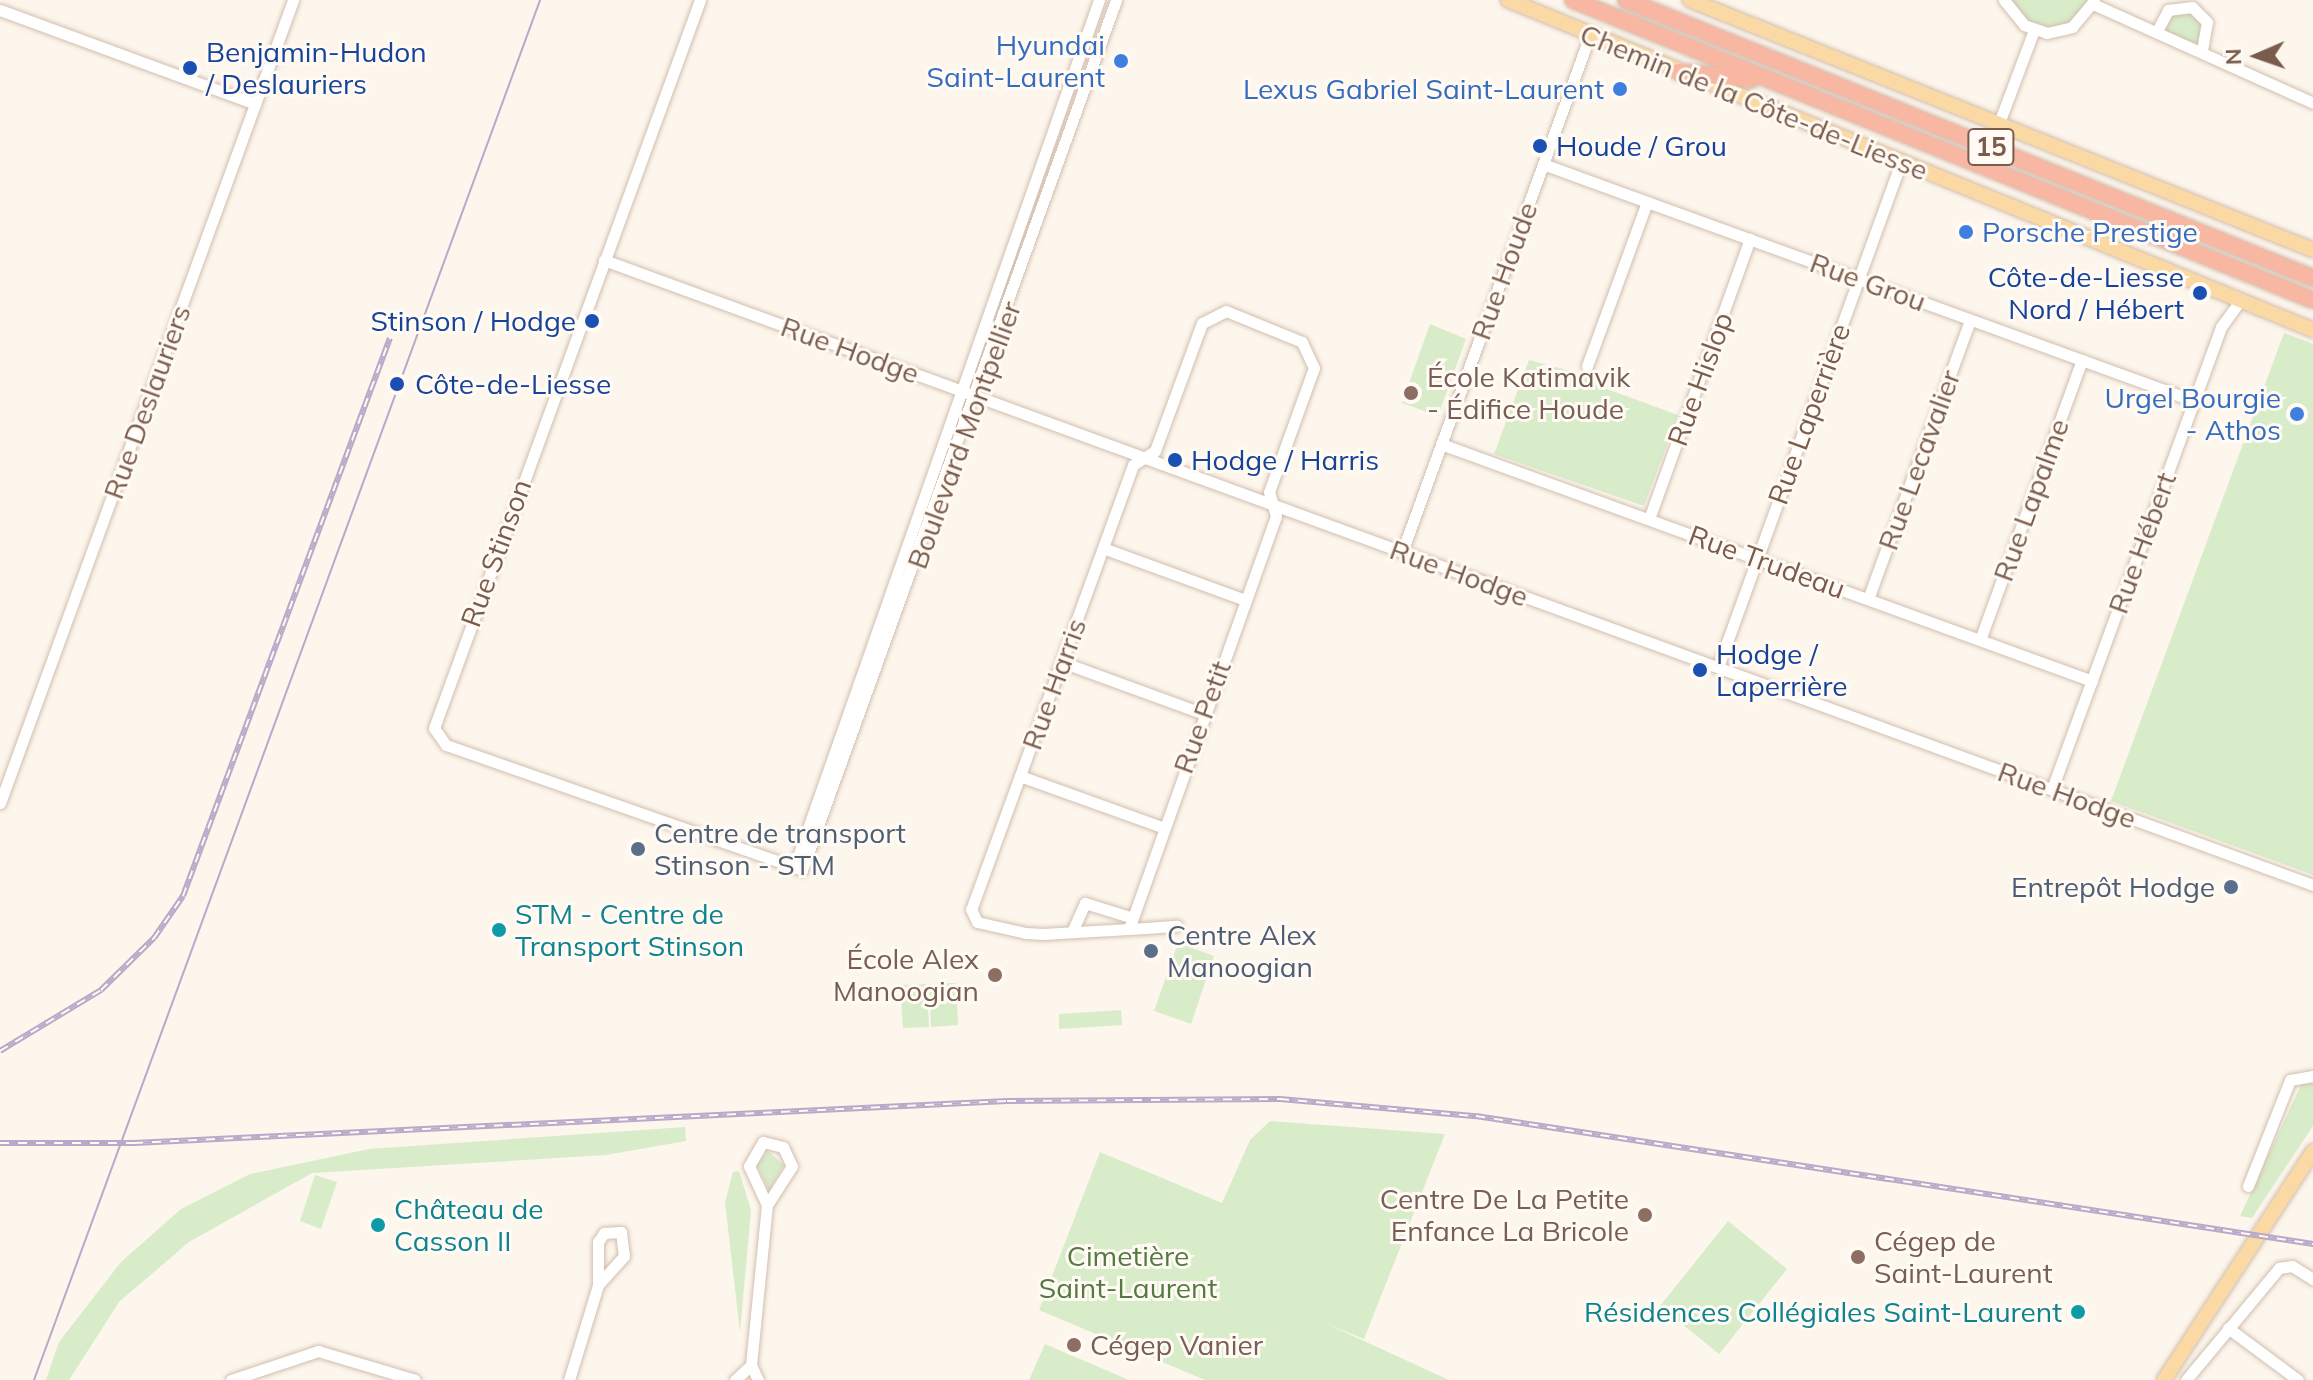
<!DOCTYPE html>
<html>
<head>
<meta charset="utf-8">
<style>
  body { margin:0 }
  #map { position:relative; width:2313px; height:1380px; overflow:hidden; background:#fdf6ec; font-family:Mulish,sans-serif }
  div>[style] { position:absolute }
  .green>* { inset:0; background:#d8ecc9 }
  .roads { filter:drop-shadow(0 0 2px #d1beb0) drop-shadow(0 0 2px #d1beb0) }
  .minor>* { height:11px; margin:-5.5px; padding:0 5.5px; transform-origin:5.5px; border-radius:5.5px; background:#fff }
  .major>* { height:14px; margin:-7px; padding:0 7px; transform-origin:7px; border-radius:7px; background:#fbd9a5 }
  .highway>* { height:16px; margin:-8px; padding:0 8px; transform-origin:8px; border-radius:8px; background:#f7b7a3 }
  .tram>* { height:2px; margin:-1px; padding:0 1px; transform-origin:1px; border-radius:1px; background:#b9a8c9 }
  .rail>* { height:6px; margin-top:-3px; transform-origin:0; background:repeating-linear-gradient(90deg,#fffaf3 0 9px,#b9a8c9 0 18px); box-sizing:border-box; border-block:2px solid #b9a8c9 }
  .dots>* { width:22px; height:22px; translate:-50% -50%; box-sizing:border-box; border:4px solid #fffaf3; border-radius:50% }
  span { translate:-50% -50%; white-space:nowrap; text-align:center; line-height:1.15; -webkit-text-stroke:6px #fffaf3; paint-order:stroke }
  .shield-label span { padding:2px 6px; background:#fffaf3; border:2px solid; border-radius:6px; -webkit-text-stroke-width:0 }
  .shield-label { font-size:26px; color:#7a5c4d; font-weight:700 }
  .shop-label { font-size:28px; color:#366cbe }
  .right { translate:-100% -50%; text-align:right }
  .left { translate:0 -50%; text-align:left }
  .transit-label { font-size:28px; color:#164399 }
  .street-label { font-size:28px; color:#7a5c4d }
  .education-label { font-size:28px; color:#785e54 }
  .service-label { font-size:28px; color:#4e5e75 }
  .culture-label { font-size:28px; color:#0d838f }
  .park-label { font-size:28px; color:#537a41 }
  .north { position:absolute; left:2217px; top:16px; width:80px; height:80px; -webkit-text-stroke:6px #fffaf3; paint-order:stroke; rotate:268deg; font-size:22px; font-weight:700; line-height:32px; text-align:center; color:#7a5c4d }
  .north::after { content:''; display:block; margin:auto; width:28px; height:36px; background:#7a5c4d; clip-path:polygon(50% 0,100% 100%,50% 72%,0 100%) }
</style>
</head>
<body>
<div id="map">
  <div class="green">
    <i style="clip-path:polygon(2004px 0,2094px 0,2080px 22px,2034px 30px)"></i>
    <i style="clip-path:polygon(2175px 7px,2204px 16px,2202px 51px,2157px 31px)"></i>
    <i style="clip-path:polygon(1430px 324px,1466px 339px,1438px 416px,1402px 403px)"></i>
    <i style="clip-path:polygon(2284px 333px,2313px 344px,2313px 875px,2111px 801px)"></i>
    <i style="clip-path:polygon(1529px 360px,1589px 376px,1588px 382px,1678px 415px,1644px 506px,1494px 454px)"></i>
    <i style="clip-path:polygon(1178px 943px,1214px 956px,1191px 1024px,1154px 1011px)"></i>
    <i style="clip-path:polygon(956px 983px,958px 1025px,931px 1027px,929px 984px)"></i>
    <i style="clip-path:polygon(927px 984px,929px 1027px,903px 1028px,900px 985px)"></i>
    <i style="clip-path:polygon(1121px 1010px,1122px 1025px,1059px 1029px,1059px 1014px)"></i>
    <i style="clip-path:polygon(2302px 1083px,2313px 1083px,2313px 1126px,2252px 1218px,2240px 1216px)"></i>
    <i style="clip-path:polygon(1270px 1121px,1445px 1134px,1364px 1339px,1327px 1324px,1449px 1380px,1205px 1380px,1039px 1310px,1100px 1152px,1222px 1203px,1250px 1140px)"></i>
    <i style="clip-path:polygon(685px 1127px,686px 1141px,606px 1155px,312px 1173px,189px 1242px,119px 1302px,69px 1380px,46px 1380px,59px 1342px,121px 1262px,181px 1209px,250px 1174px,369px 1149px)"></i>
    <i style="clip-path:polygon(768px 1151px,784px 1165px,769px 1191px,757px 1164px)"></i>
    <i style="clip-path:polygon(739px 1171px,751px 1210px,740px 1332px,725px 1202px,733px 1172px)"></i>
    <i style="clip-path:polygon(315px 1175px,337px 1182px,321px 1229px,300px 1221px)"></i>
    <i style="clip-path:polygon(1728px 1221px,1787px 1269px,1719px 1354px,1660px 1306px)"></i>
    <i style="clip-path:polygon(1045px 1344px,1129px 1380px,1029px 1380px)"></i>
  </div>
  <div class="roads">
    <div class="minor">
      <i style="left:700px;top:0;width:775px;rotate:110.07deg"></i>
      <i style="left:434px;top:728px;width:21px;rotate:55deg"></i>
      <i style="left:446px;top:745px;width:377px;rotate:19.3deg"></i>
      <i style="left:802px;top:870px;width:925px;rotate:-70.15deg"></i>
      <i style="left:2004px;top:0;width:32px;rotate:51deg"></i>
      <i style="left:2024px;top:25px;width:24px;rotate:19deg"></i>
      <i style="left:2047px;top:33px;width:26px;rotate:-13deg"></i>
      <i style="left:2072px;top:27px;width:34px;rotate:-50deg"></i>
      <i style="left:2093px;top:4px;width:241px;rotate:24.2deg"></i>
      <i style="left:0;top:10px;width:272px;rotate:20.2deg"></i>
      <i style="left:2157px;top:31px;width:24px;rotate:-62deg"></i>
      <i style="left:2168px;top:10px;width:24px;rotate:-7deg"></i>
      <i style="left:2192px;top:7px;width:21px;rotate:45deg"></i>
      <i style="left:2207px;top:22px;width:29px;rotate:100deg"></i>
      <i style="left:1999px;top:123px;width:99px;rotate:-69.4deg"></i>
      <i style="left:1543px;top:164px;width:693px;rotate:20deg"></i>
      <i style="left:604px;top:260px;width:1820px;rotate:20.09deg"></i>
      <i style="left:1587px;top:366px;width:175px;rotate:-69.9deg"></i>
      <i style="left:1441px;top:444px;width:693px;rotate:20deg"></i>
      <i style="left:1649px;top:519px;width:298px;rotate:-70.2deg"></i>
      <i style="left:1103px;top:548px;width:151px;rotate:20.1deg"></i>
      <i style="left:1402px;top:552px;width:550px;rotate:-70.02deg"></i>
      <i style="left:1868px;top:599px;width:297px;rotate:-69.9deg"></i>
      <i style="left:1980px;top:640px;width:298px;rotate:-70deg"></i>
      <i style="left:1062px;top:662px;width:151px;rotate:20.1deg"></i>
      <i style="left:1718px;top:667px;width:537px;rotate:-70.08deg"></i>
      <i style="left:1020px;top:776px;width:151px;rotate:19.8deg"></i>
      <i style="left:2052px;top:789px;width:492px;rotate:-69.9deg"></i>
      <i style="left:2221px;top:327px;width:32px;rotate:-54deg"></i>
      <i style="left:0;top:803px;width:855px;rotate:-69.95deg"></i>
      <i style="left:794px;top:868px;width:920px;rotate:-70.64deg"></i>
      <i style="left:1129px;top:929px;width:438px;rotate:-70.4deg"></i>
      <i style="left:1276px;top:516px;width:25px;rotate:-106deg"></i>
      <i style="left:1269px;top:492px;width:132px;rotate:-70.1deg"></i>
      <i style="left:1314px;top:368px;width:29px;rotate:-115deg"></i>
      <i style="left:1302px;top:342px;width:82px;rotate:-157.8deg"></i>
      <i style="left:1226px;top:311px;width:27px;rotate:153deg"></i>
      <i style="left:1202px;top:323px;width:136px;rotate:110.2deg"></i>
      <i style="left:1155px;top:451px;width:26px;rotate:148deg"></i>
      <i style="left:1133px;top:465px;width:473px;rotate:110deg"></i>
      <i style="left:971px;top:909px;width:14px;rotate:65deg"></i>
      <i style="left:977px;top:922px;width:50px;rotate:12.7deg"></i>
      <i style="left:1026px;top:933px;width:17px;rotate:3deg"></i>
      <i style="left:1043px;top:934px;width:103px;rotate:-3.3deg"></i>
      <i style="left:1146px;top:928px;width:31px;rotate:-4deg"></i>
      <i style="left:1072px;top:932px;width:32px;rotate:-66deg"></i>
      <i style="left:1085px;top:903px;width:47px;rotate:17.3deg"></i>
      <i style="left:763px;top:1142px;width:21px;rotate:14deg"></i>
      <i style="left:783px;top:1147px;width:21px;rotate:65deg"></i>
      <i style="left:792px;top:1166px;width:46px;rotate:122.7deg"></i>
      <i style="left:767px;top:1205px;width:43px;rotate:-114.8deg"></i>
      <i style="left:749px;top:1166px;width:28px;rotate:-60deg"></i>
      <i style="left:2248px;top:1186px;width:114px;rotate:-68.4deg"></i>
      <i style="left:2290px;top:1080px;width:23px;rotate:-10deg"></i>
      <i style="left:2228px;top:1328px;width:87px;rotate:36.6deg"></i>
      <i style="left:231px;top:1380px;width:92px;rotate:-18.4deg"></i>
      <i style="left:318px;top:1351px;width:101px;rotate:16.6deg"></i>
      <i style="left:569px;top:1380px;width:99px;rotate:-73deg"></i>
      <i style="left:598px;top:1285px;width:43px;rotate:-90deg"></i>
      <i style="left:598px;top:1242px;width:11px;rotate:-56deg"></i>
      <i style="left:604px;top:1233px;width:17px;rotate:-3deg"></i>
      <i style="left:621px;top:1232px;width:24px;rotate:83deg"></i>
      <i style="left:624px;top:1256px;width:39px;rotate:132deg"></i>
      <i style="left:735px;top:1380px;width:22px;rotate:-43deg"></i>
      <i style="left:758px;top:1380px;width:17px;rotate:-115deg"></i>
      <i style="left:751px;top:1365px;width:161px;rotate:-84.3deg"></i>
      <i style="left:2186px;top:1380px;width:146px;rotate:-50.3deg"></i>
      <i style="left:2279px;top:1268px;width:13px;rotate:-9deg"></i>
      <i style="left:2292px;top:1266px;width:25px;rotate:32deg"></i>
    </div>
    <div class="major">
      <i style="left:1508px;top:0;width:870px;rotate:22.29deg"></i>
      <i style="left:1690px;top:0;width:671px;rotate:21.86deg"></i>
      <i style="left:2164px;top:1380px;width:273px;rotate:-56.9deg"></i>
    </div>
    <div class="highway">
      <i style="left:1573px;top:0;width:798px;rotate:22.07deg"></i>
      <i style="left:1626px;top:0;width:741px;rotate:22.03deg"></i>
      <i style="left:1678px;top:72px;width:74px;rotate:5.4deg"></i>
    </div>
  </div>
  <div class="tram">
    <i style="left:34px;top:1380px;width:1470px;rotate:-69.86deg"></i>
  </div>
  <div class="rail">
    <i style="left:0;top:1051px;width:118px;rotate:-31.1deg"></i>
    <i style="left:101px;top:990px;width:74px;rotate:-44.5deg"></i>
    <i style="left:154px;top:938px;width:51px;rotate:-55.4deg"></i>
    <i style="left:183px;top:896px;width:595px;rotate:-69.65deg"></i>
    <i style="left:0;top:1143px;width:134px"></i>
    <i style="left:134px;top:1143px;width:874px;rotate:-2.75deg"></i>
    <i style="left:1007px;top:1101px;width:273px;rotate:-0.4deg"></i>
    <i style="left:1280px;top:1099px;width:197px;rotate:5deg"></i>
    <i style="left:1476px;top:1116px;width:847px;rotate:8.69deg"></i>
  </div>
  <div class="dots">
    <i style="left:1121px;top:61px;background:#3f7fe0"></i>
    <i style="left:190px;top:68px;background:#1a4fb4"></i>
    <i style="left:1620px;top:89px;background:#3f7fe0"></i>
    <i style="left:1540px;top:146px;background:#1a4fb4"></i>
    <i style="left:1966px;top:232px;background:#3f7fe0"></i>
    <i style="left:2200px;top:293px;background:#1a4fb4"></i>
    <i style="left:592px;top:321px;background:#1a4fb4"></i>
    <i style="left:397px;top:384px;background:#1a4fb4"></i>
    <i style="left:1411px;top:393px;background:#8d6e63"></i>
    <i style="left:2297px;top:414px;background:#3f7fe0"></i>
    <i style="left:1175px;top:460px;background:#1a4fb4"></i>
    <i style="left:1700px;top:670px;background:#1a4fb4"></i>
    <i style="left:638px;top:849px;background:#5c6f8a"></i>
    <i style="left:2231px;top:887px;background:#5c6f8a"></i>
    <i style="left:499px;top:930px;background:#0f9aa8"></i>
    <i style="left:1151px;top:951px;background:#5c6f8a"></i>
    <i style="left:995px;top:975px;background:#8d6e63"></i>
    <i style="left:1645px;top:1215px;background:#8d6e63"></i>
    <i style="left:378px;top:1225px;background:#0f9aa8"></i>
    <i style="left:1858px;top:1257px;background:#8d6e63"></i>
    <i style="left:2078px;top:1312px;background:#0f9aa8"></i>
    <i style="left:1074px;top:1345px;background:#8d6e63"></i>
  </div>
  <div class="shield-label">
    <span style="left:1991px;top:147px">15</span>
  </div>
  <div class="shop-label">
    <span class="right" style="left:1105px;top:61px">Hyundai<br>Saint-Laurent</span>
    <span class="right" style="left:1604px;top:89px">Lexus Gabriel Saint-Laurent</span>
    <span class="left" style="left:1982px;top:232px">Porsche Prestige</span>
    <span class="right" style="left:2281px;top:414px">Urgel Bourgie<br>- Athos</span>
  </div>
  <div class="transit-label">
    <span class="left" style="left:206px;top:68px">Benjamin-Hudon<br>/ Deslauriers</span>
    <span class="left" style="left:1556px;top:146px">Houde / Grou</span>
    <span class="right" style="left:2184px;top:293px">Côte-de-Liesse<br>Nord / Hébert</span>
    <span class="right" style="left:576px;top:321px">Stinson / Hodge</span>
    <span class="left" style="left:415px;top:384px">Côte-de-Liesse</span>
    <span class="left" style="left:1191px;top:460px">Hodge / Harris</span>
    <span class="left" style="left:1716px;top:670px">Hodge /<br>Laperrière</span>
  </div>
  <div class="street-label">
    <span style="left:1754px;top:102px;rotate:22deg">Chemin de la Côte-de-Liesse</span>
    <span style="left:1504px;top:271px;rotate:-70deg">Rue Houde</span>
    <span style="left:1868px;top:282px;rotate:20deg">Rue Grou</span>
    <span style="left:850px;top:350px;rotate:20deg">Rue Hodge</span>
    <span style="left:1700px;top:379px;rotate:-70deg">Rue Hislop</span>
    <span style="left:147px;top:402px;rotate:-70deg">Rue Deslauriers</span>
    <span style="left:1809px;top:414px;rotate:-70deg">Rue Laperrière</span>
    <span style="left:964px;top:435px;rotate:-70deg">Boulevard Montpellier</span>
    <span style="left:1919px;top:460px;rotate:-70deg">Rue Lecavalier</span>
    <span style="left:2031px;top:500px;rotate:-70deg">Rue Lapalme</span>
    <span style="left:2142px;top:543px;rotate:-70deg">Rue Hébert</span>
    <span style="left:496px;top:553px;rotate:-70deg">Rue Stinson</span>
    <span style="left:1767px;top:562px;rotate:20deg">Rue Trudeau</span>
    <span style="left:1459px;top:573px;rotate:20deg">Rue Hodge</span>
    <span style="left:1054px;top:684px;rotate:-70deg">Rue Harris</span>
    <span style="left:1202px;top:717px;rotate:-70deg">Rue Petit</span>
    <span style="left:2067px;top:795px;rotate:20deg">Rue Hodge</span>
  </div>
  <div class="education-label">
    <span class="left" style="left:1427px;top:393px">École Katimavik<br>- Édifice Houde</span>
    <span class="right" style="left:979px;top:975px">École Alex<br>Manoogian</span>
    <span class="right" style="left:1629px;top:1215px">Centre De La Petite<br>Enfance La Bricole</span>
    <span class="left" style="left:1874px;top:1257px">Cégep de<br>Saint-Laurent</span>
    <span class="left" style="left:1090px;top:1345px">Cégep Vanier</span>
  </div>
  <div class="service-label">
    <span class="left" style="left:654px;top:849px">Centre de transport<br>Stinson - STM</span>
    <span class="right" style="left:2215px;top:887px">Entrepôt Hodge</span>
    <span class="left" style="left:1167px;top:951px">Centre Alex<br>Manoogian</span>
  </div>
  <div class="culture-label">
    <span class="left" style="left:515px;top:930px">STM - Centre de<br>Transport Stinson</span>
    <span class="left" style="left:394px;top:1225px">Château de<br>Casson II</span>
    <span class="right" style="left:2062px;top:1312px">Résidences Collégiales Saint-Laurent</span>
  </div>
  <div class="park-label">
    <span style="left:1128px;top:1272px">Cimetière<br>Saint-Laurent</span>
  </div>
  <div class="north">N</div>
</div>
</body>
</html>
